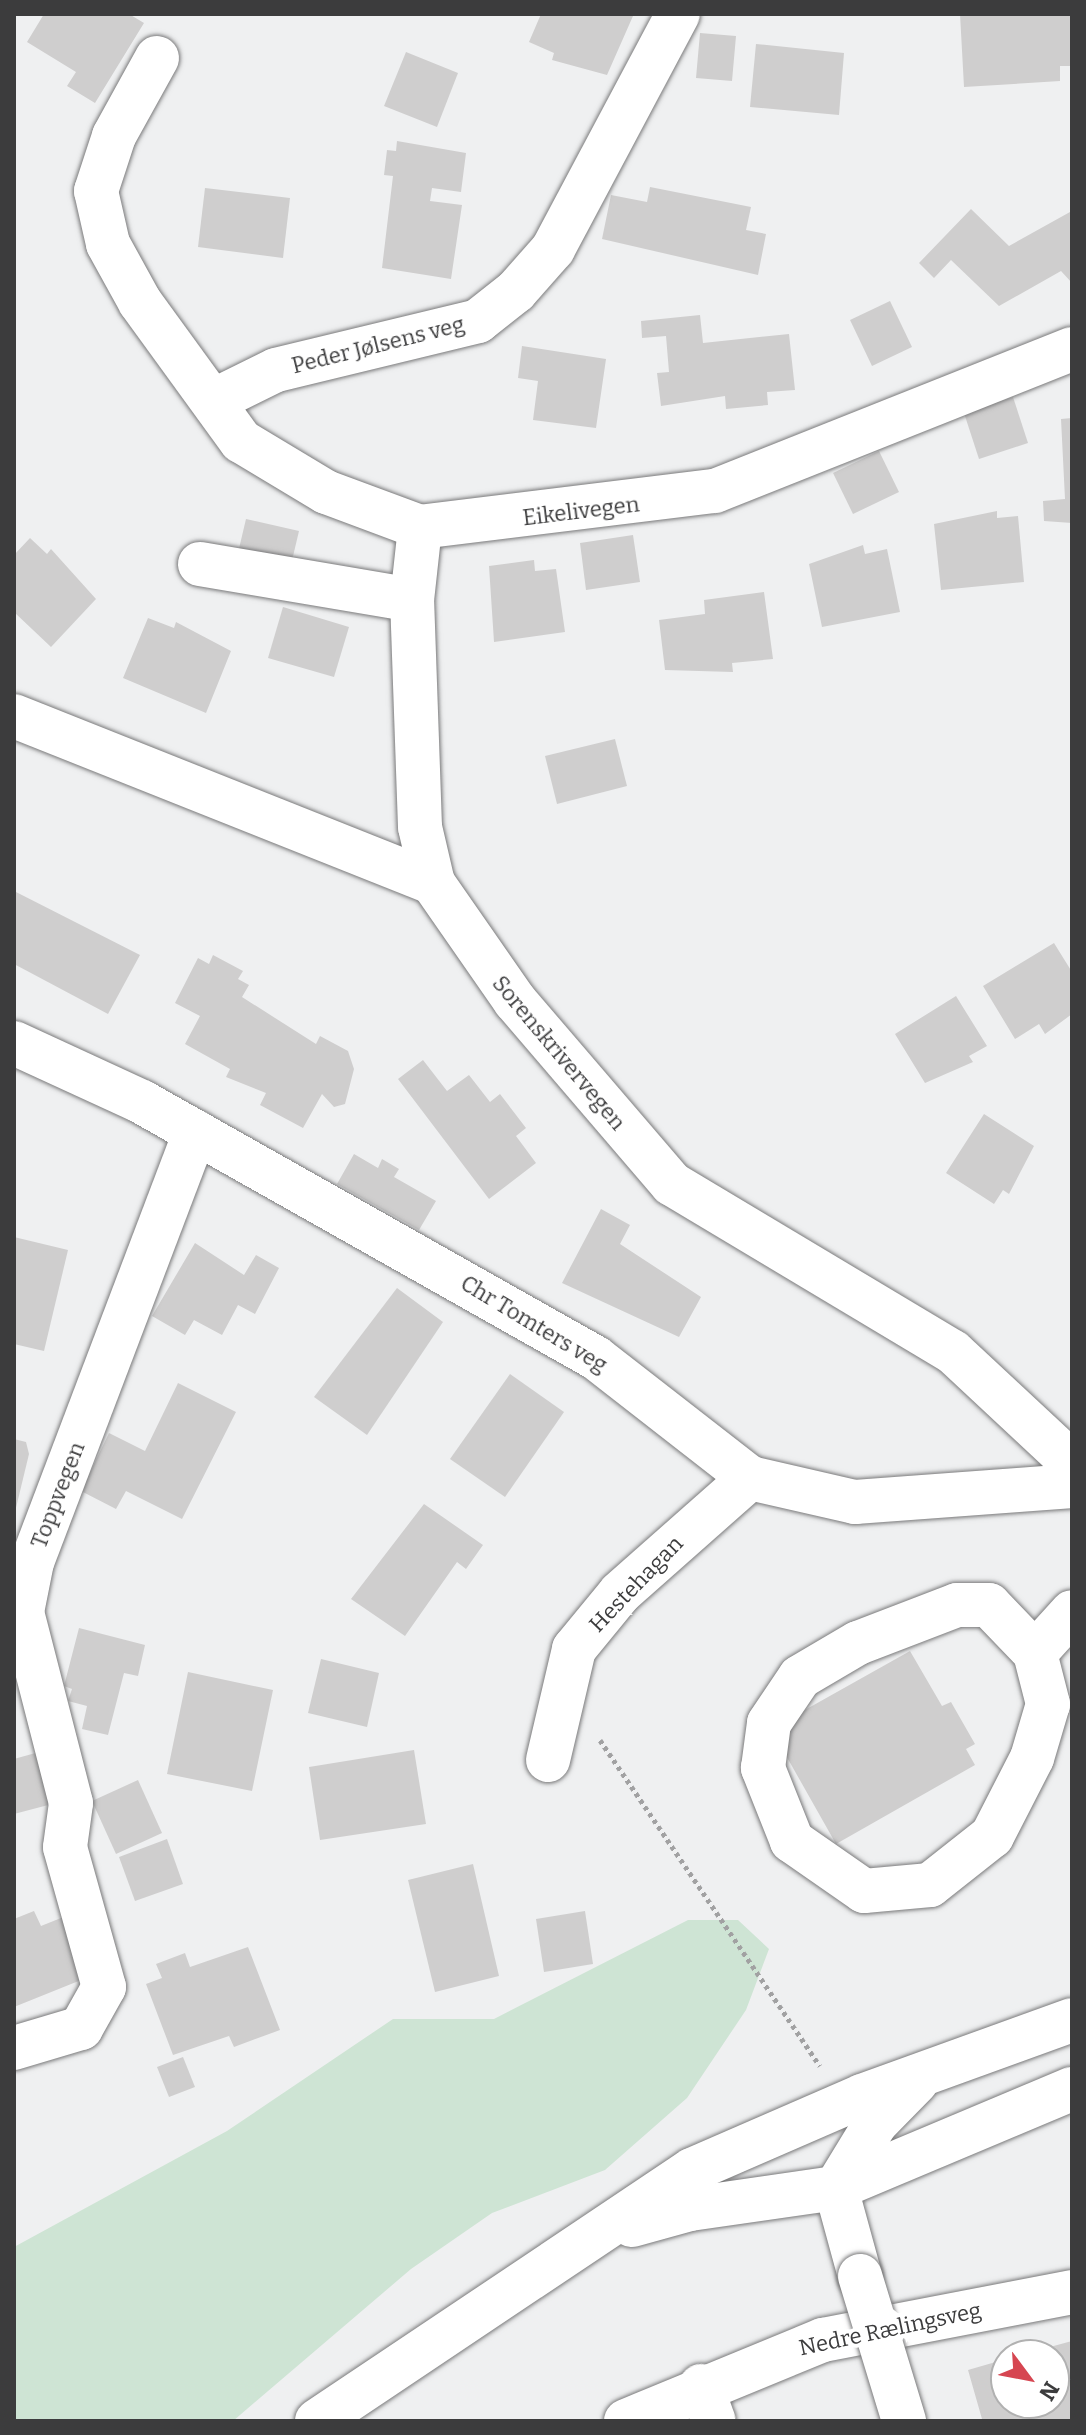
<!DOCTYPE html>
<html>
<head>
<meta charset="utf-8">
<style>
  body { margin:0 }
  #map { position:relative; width:1086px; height:2435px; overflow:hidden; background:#eff0f1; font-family:Bitter,serif }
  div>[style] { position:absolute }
  .green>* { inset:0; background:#cee4d4 }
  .building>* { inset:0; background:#cfcece }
  .path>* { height:5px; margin-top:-2.5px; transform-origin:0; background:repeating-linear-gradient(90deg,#a1a1a2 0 4px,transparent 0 8px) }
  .roads { filter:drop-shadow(0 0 2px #7a7a7b) drop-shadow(0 0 2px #7a7a7b) }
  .minor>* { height:44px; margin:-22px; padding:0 22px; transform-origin:22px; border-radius:22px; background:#fff }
  .major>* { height:44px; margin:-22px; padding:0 22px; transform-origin:22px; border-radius:22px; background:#fff }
  .bridges { filter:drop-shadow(0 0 2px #7a7a7b) drop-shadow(0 0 2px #7a7a7b) }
  .major-bridge>* { height:44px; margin:-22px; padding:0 22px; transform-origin:22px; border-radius:22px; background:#fff }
  span { translate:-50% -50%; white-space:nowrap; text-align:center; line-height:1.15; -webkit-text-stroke:8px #fff; paint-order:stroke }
  .street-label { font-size:22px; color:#3c3c3d }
  .frame { position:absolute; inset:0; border:16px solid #3c3c3d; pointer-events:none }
  .north { position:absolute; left:990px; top:2339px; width:80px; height:80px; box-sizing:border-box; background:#fff; border:2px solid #b1b1b1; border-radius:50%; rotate:122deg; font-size:22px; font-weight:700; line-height:32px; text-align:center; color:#3c3c3d }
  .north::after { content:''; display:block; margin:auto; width:28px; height:36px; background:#d64651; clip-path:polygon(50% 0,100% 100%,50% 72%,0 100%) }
</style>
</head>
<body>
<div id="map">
  <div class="green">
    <i style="clip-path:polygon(688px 1920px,738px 1920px,769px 1949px,746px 2010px,687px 2098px,605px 2170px,492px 2213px,411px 2269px,233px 2421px,14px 2421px,14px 2247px,227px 2131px,393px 2019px,494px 2019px)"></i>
  </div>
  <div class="building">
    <i style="clip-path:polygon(44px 14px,129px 14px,144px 23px,95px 103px,67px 86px,76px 72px,27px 42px)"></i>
    <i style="clip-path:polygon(541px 14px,628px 14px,633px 16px,607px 75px,552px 60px,554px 53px,529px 42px)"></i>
    <i style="clip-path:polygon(960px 14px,1072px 14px,1072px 66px,1060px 66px,1060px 81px,964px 87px)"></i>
    <i style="clip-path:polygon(700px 33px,736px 36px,732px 81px,696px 78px)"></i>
    <i style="clip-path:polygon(756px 44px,844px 53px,839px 115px,750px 107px)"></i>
    <i style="clip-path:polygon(406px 52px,458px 73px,437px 127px,384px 106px)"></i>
    <i style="clip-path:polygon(397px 141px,466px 153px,461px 192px,432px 188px,430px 201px,462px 205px,451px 279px,382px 268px,393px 176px,384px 175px,387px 150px,396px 151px)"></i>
    <i style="clip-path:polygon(650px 187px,751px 207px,746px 230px,766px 234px,758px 275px,602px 239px,611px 195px,647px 202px)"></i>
    <i style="clip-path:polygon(205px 188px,290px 198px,283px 258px,198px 247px)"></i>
    <i style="clip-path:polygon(971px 209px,1009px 246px,1070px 212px,1072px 283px,1061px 271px,999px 306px,951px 260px,934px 278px,919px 263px)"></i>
    <i style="clip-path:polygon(890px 301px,912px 347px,872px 366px,850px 320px)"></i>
    <i style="clip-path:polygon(700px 315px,703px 343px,789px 334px,795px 390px,767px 392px,768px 405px,726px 409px,725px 396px,661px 406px,657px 373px,669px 372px,666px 336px,642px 338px,641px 321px)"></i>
    <i style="clip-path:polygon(522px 346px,606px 359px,596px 428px,533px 420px,538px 381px,518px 378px)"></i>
    <i style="clip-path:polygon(1013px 397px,1028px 443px,979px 459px,964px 413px)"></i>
    <i style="clip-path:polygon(1072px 418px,1072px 523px,1044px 521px,1043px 501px,1065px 499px,1061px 419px)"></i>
    <i style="clip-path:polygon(879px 451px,899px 492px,853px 514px,833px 473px)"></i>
    <i style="clip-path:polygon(997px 511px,997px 518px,1018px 516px,1024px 582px,941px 590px,934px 524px)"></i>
    <i style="clip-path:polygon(246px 519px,299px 531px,290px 569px,237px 557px)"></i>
    <i style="clip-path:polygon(633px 535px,640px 582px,586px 590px,580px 543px)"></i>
    <i style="clip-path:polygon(30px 538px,47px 554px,51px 549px,96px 599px,51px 647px,14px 612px,14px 555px)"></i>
    <i style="clip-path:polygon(863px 545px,865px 554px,887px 549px,900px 612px,822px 627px,809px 564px)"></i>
    <i style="clip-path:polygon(534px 560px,535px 571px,556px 569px,565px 632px,494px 642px,489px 566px)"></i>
    <i style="clip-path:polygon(764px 592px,773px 659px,732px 663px,733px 672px,665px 670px,659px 620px,705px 614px,704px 600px)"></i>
    <i style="clip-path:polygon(283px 607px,349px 627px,334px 677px,268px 658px)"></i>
    <i style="clip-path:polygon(148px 618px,174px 628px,176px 622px,231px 651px,206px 713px,123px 678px)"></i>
    <i style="clip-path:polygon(615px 739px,627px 786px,557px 804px,545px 756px)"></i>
    <i style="clip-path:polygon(14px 891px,140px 955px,108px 1014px,14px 964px)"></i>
    <i style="clip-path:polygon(1054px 943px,1072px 972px,1072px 1014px,1045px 1034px,1039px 1024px,1015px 1039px,983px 986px)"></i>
    <i style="clip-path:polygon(213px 955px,243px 971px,238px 979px,249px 985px,242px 997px,316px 1044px,320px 1036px,348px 1051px,354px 1069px,345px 1104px,334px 1107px,322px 1094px,303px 1128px,260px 1105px,266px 1093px,226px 1077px,230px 1069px,185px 1044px,200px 1016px,175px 1003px,198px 958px,209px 964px)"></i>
    <i style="clip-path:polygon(956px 996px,987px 1046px,969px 1056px,973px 1062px,925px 1083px,895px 1034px)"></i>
    <i style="clip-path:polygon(423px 1060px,447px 1091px,469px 1075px,490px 1102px,500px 1094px,526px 1128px,516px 1136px,536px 1163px,489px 1199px,398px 1079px)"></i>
    <i style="clip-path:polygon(984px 1114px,1034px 1146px,1009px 1194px,1003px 1190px,994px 1204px,946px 1173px)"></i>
    <i style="clip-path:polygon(354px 1154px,378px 1168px,382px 1159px,399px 1169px,394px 1177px,436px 1201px,419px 1230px,337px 1184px)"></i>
    <i style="clip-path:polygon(601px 1209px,630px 1225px,620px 1244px,701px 1297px,679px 1337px,562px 1283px)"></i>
    <i style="clip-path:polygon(14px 1237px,68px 1250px,44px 1351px,14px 1344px)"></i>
    <i style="clip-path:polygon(195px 1243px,244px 1275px,256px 1255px,279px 1268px,255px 1314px,238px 1305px,222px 1335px,194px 1320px,185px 1335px,152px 1316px)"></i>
    <i style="clip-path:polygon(397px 1288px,443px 1322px,367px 1435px,314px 1397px)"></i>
    <i style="clip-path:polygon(510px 1374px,564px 1412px,505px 1497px,450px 1459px)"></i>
    <i style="clip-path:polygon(178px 1383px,236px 1412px,182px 1519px,126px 1491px,116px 1509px,81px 1491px,109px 1433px,145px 1451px)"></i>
    <i style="clip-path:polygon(14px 1439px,26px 1442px,29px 1454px,15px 1512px)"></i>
    <i style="clip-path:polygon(424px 1504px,483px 1545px,466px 1569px,457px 1562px,405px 1636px,351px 1599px)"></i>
    <i style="clip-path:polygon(79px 1628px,145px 1645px,138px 1676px,124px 1673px,108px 1735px,82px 1729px,87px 1706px,68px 1701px,72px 1689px,64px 1686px)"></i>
    <i style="clip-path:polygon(910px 1651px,942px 1706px,951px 1702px,975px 1744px,966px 1749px,975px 1765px,836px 1844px,771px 1729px)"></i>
    <i style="clip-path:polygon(321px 1659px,379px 1673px,367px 1727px,308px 1713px)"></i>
    <i style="clip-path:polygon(188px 1672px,273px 1690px,252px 1791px,167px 1774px)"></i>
    <i style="clip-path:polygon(414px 1750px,426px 1824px,320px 1840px,309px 1767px)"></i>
    <i style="clip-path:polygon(39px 1752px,52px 1804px,14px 1814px,14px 1759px)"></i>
    <i style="clip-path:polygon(138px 1780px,162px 1833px,116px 1854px,92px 1801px)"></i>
    <i style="clip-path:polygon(167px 1839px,183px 1884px,135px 1901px,119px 1857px)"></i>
    <i style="clip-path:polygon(473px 1864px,499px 1976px,435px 1992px,408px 1880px)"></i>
    <i style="clip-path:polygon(34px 1911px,41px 1926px,66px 1916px,91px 1976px,14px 2007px,14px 1919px)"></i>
    <i style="clip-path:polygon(585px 1911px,593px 1964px,544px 1972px,536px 1919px)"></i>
    <i style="clip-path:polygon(248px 1947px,280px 2030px,234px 2047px,229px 2036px,173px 2055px,146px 1984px,162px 1978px,156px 1964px,185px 1953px,190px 1967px)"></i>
    <i style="clip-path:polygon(183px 2057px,195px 2087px,169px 2097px,157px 2067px)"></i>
    <i style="clip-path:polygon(1072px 2341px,1072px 2421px,982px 2419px,968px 2370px,1006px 2359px,1006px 2403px,1054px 2403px,1054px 2355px,1024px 2354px)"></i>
  </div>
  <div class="path">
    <i style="left:600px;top:1740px;width:393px;rotate:56deg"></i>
  </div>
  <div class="roads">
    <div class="minor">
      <i style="left:157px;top:58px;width:89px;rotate:118.9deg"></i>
      <i style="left:114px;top:136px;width:58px;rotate:108.1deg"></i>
      <i style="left:96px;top:191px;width:54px;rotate:77.2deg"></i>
      <i style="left:108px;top:244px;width:66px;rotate:61.1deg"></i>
      <i style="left:140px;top:302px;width:172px;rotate:54deg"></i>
      <i style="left:241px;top:441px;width:99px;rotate:31deg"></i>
      <i style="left:326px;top:492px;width:100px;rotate:20.4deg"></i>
      <i style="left:213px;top:401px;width:70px;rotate:-26.2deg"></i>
      <i style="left:276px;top:370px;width:208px;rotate:-13.6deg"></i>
      <i style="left:478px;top:321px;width:48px;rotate:-38.3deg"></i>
      <i style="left:516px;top:291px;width:56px;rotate:-48.6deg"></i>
      <i style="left:553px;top:249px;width:266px;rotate:-62deg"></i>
      <i style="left:200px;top:564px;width:215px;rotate:9.6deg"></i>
      <i style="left:14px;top:716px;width:451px;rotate:21.7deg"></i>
      <i style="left:433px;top:883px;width:144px;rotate:55.2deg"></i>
      <i style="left:515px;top:1001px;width:241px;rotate:49.4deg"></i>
      <i style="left:672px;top:1184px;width:327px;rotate:30.9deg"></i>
      <i style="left:953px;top:1352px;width:163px;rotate:43deg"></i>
      <i style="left:433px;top:883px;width:57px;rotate:-103.1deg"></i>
      <i style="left:420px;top:827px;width:227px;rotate:-92deg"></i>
      <i style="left:412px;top:600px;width:73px;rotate:-83.7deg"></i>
      <i style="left:420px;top:527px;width:297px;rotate:-7deg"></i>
      <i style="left:715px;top:491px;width:384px;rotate:-21.7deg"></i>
      <i style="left:14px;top:1043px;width:141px;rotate:24.7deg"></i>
      <i style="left:142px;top:1102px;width:521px;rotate:29.42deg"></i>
      <i style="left:596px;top:1358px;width:195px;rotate:37.9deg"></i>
      <i style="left:750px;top:1478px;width:108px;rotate:12.9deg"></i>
      <i style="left:855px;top:1502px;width:218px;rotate:-4.2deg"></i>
      <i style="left:957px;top:1605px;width:32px"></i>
      <i style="left:989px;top:1605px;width:66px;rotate:46.2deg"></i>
      <i style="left:1035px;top:1653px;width:53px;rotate:75.7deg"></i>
      <i style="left:1048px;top:1704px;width:56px;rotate:106.5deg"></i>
      <i style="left:1032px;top:1758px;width:88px;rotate:117.1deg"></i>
      <i style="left:992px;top:1836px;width:79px;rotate:141.7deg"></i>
      <i style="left:930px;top:1885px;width:66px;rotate:174.8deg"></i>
      <i style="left:864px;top:1891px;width:88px;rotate:-145.2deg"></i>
      <i style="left:792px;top:1841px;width:79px;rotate:-111.7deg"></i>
      <i style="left:763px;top:1768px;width:45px;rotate:-82.4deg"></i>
      <i style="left:769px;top:1723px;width:55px;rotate:-56deg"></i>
      <i style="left:800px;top:1677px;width:67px;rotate:-30.4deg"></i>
      <i style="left:858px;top:1643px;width:106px;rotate:-21deg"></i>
      <i style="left:1035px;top:1653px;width:55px;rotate:-47.9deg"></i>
      <i style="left:548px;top:1760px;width:114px;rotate:-76.8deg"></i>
      <i style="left:574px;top:1649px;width:72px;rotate:-50.6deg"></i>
      <i style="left:620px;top:1593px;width:174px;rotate:-41.5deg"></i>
      <i style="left:14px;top:2048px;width:70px;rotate:-16.6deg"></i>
      <i style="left:81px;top:2028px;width:47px;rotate:-60.7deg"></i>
      <i style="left:104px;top:1987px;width:145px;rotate:-105.6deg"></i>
      <i style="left:65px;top:1847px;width:44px;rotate:-82.2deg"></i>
      <i style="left:71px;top:1803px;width:197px;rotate:-104.4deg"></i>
      <i style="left:22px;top:1612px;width:51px;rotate:-78.7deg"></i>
      <i style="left:32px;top:1562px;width:460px;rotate:-69.2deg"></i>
      <i style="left:701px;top:2386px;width:37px;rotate:70deg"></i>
    </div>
    <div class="major">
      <i style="left:632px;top:2225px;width:60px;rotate:-15.4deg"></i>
      <i style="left:690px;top:2209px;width:148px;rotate:-8.2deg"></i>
      <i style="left:836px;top:2188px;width:256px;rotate:-22.8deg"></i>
      <i style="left:860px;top:2276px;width:91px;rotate:-105.3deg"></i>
      <i style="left:836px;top:2188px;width:75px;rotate:-58.6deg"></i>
      <i style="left:875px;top:2124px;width:59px;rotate:-45.7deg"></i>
      <i style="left:317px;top:2421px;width:451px;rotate:-33.8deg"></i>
      <i style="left:692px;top:2170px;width:185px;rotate:-23.5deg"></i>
      <i style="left:862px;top:2096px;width:223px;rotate:-19.9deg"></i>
      <i style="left:626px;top:2421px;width:213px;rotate:-22.4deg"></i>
      <i style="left:823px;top:2340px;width:254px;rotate:-10.9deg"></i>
    </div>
  </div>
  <div class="bridges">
    <div class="major-bridge">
      <i style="left:860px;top:2276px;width:152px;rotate:73.1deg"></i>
    </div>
  </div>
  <div class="street-label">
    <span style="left:378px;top:345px;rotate:-14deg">Peder Jølsens veg</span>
    <span style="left:581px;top:511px;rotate:-7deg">Eikelivegen</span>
    <span style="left:559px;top:1053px;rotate:50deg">Sorenskrivervegen</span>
    <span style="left:534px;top:1324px;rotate:31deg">Chr Tomters veg</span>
    <span style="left:58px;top:1495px;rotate:-69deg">Toppvegen</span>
    <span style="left:636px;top:1584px;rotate:-46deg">Hestehagan</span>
    <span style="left:890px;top:2329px;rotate:-12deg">Nedre Rælingsveg</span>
  </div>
  <div class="frame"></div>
  <div class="north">N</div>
</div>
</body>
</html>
